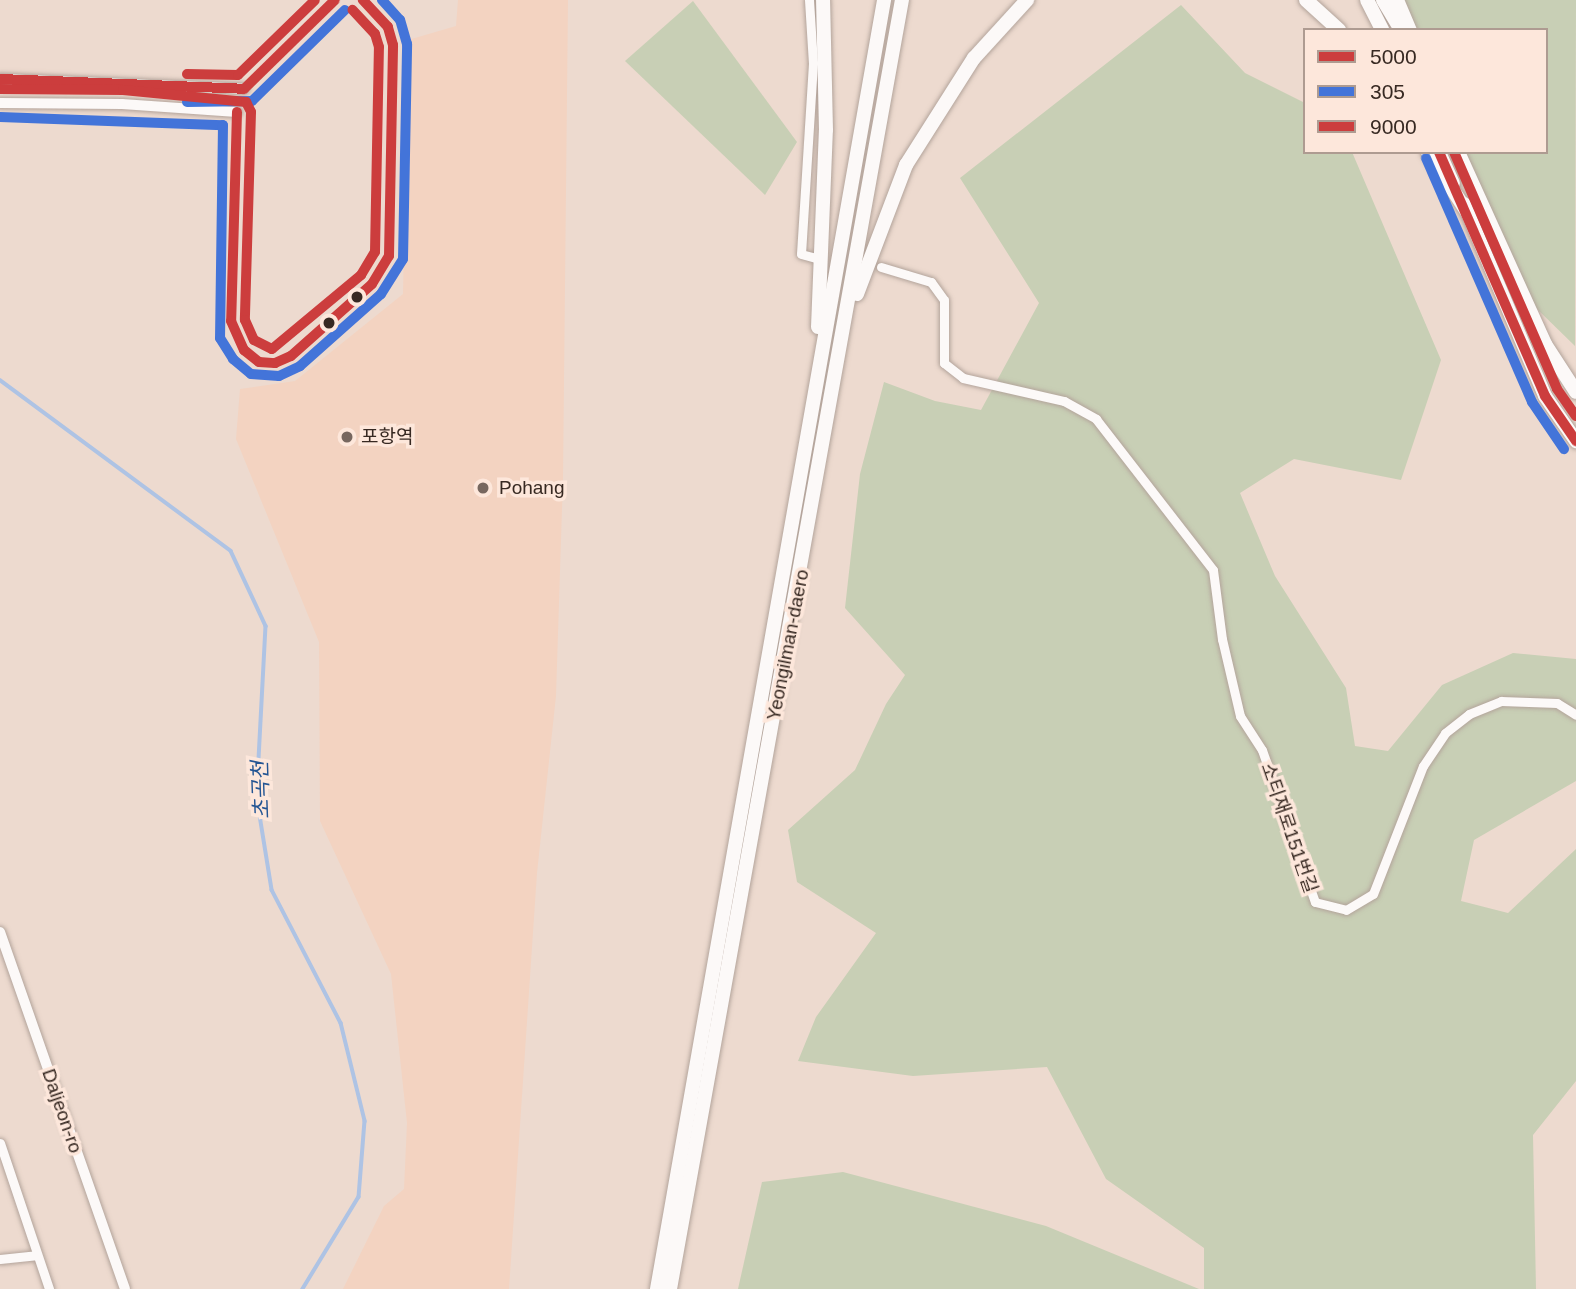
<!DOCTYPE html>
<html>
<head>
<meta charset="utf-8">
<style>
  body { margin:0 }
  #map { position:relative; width:1576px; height:1289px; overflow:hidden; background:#eddacf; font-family:Arial,"Noto Sans KR",sans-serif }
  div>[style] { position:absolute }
  .built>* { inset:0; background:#f3d3c1 }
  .green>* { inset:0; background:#c8cfb5 }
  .stream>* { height:3.5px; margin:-1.75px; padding:0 1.75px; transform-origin:1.75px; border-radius:1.75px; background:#aec3e4 }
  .roads { filter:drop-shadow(0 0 2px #b3a49b) drop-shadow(0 0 2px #b3a49b) }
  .minor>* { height:9px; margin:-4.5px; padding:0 4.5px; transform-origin:4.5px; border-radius:4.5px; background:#fcf9f8 }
  .tertiary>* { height:10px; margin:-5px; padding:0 5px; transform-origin:5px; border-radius:5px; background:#fcf9f8 }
  .primary>* { height:14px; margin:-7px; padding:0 7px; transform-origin:7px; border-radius:7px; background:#fcf9f8 }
  .trunk>* { height:14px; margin:-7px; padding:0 7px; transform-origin:7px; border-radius:7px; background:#fcf9f8 }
  .bus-1>* { height:10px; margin:-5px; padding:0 5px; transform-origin:5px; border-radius:5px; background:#cc3d3d }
  .bus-2>* { height:10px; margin:-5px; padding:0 5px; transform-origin:5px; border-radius:5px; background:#4374d9 }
  .bus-3>* { height:10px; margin:-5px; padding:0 5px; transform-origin:5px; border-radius:5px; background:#cc3d3d }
  .dots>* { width:19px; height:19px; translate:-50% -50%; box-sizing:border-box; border:4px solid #fde7db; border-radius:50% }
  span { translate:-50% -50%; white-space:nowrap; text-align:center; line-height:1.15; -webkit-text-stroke:7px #fde7db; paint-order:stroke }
  .poi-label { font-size:19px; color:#372922 }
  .left { translate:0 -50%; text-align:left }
  .street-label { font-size:19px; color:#372922 }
  .water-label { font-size:21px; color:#245593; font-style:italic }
  .legend { position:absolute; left:1303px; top:28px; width:245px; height:126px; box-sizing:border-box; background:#fde7db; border:2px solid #ae9b91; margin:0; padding:9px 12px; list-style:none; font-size:21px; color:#372922 }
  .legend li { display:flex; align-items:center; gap:14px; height:35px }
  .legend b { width:35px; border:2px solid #ae9b91 }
</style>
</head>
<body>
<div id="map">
  <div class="built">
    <i style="clip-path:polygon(458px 0,568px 0,563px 478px,556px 696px,537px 873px,509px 1289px,343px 1289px,384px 1206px,404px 1189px,407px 1123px,391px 974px,320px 821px,319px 642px,236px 439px,240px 389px,295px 381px,403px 294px,408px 40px,456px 26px)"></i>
  </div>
  <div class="green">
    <i style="clip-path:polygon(1404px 0,1576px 0,1575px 346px,1536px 308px,1458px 152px,1546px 152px,1546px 30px,1413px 30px)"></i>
    <i style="clip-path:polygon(693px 1px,797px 142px,765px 195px,625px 61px)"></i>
    <i style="clip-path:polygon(1181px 5px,1245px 73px,1305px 103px,1305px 152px,1352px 152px,1441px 360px,1401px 480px,1294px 459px,1240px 493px,1275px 576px,1346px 688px,1355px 746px,1388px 751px,1442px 685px,1513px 653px,1576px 659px,1576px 781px,1474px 840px,1461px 901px,1508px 913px,1576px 849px,1576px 1081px,1533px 1135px,1536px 1289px,1204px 1289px,1204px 1248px,1106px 1179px,1047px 1067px,913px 1076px,798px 1061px,816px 1017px,876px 933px,797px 882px,788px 830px,855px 770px,886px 704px,905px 675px,845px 608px,860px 474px,884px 382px,935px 401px,981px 410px,1039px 303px,960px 178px)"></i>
    <i style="clip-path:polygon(843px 1172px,1046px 1226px,1199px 1289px,738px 1289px,762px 1182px)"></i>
  </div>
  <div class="stream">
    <i style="left:0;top:380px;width:287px;rotate:36.5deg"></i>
    <i style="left:231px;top:551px;width:83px;rotate:65deg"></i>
    <i style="left:266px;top:626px;width:171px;rotate:93deg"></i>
    <i style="left:257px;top:797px;width:94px;rotate:80.8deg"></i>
    <i style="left:272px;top:890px;width:150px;rotate:62.6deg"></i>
    <i style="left:341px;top:1023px;width:101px;rotate:76.2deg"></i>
    <i style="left:365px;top:1121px;width:76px;rotate:94.5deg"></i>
    <i style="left:359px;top:1197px;width:108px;rotate:121.3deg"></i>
  </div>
  <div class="roads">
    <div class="minor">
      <i style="left:809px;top:0;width:63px;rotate:86.4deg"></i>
      <i style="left:813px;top:63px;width:191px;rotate:93.6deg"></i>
      <i style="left:801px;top:254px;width:16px;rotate:15deg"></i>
      <i style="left:881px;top:267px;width:52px;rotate:16.7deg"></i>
      <i style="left:931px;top:282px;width:22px;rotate:54deg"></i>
      <i style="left:944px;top:300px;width:63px;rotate:90deg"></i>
      <i style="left:944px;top:363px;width:24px;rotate:38deg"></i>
      <i style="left:963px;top:378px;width:104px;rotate:12.8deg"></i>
      <i style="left:1064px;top:401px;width:37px;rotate:29deg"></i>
      <i style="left:1096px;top:419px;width:191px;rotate:52.2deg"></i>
      <i style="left:1213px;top:570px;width:70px;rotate:82.6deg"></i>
      <i style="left:1222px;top:639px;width:79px;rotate:76.8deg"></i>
      <i style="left:1240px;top:716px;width:40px;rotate:57.1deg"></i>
      <i style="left:1262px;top:750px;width:161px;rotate:70.8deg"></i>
      <i style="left:1315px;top:902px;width:32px;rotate:14deg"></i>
      <i style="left:1346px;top:910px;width:31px;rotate:-31deg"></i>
      <i style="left:1373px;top:894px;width:137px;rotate:-68.7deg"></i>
      <i style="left:1423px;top:766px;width:40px;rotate:-56deg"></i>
      <i style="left:1445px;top:733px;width:31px;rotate:-38deg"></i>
      <i style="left:1469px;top:714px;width:35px;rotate:-22deg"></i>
      <i style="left:1501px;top:701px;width:56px;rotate:2deg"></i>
      <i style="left:1557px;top:703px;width:22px;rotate:32deg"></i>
      <i style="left:0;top:1143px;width:154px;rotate:71.4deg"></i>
      <i style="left:0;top:1259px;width:36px;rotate:-6deg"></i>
    </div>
    <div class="tertiary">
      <i style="left:0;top:79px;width:244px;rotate:2.3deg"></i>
      <i style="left:0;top:103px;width:122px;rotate:0.5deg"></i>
      <i style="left:122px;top:104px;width:115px;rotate:4deg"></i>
      <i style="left:0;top:932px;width:378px;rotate:70.7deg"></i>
    </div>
    <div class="primary">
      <i style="left:1367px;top:0;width:34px;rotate:63deg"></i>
      <i style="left:1383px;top:0;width:35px;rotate:59deg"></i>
      <i style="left:1439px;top:152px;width:34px;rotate:66deg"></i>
      <i style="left:1458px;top:152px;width:211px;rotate:65.6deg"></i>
      <i style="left:1545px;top:344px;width:57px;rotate:57.1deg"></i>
      <i style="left:1464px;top:204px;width:208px;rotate:67.1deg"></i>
      <i style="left:1545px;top:396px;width:55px;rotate:55.4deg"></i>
    </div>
    <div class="trunk">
      <i style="left:1306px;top:0;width:45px;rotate:42.3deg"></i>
      <i style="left:1397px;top:0;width:33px;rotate:67deg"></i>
      <i style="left:1428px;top:152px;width:75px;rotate:56.9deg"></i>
      <i style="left:857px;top:294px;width:138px;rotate:-69.2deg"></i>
      <i style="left:906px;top:165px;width:127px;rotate:-57.6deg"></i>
      <i style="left:974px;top:58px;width:79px;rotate:-47.6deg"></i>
      <i style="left:818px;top:327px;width:197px;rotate:-87.7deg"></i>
      <i style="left:826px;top:130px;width:130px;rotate:-91.3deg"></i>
      <i style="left:657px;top:1289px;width:1309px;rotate:-80.01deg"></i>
      <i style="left:670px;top:1289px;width:1310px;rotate:-79.8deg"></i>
    </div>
  </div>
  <div class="bus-1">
    <i style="left:0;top:79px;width:244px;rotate:2.3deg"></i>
    <i style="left:244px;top:89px;width:127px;rotate:-44.4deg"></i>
    <i style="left:237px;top:112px;width:209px;rotate:91.6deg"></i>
    <i style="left:231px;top:321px;width:32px;rotate:66deg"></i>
    <i style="left:244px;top:350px;width:19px;rotate:39deg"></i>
    <i style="left:259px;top:362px;width:16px;rotate:4deg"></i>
    <i style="left:275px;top:363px;width:17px;rotate:-24deg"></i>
    <i style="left:291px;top:356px;width:108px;rotate:-41.6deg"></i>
    <i style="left:372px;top:284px;width:33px;rotate:-59deg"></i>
    <i style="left:389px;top:256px;width:211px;rotate:-88.9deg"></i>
    <i style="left:393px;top:45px;width:19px;rotate:-106deg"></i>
    <i style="left:388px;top:27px;width:37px;rotate:-133deg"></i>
    <i style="left:1439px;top:152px;width:266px;rotate:66.5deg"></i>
    <i style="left:1545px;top:396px;width:55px;rotate:55.4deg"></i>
  </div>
  <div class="bus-2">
    <i style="left:187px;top:102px;width:65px;rotate:-0.9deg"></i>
    <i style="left:252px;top:101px;width:130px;rotate:-44.4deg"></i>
    <i style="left:0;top:117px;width:223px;rotate:2.1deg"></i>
    <i style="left:223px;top:125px;width:213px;rotate:90.8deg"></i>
    <i style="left:220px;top:338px;width:25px;rotate:58deg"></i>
    <i style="left:233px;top:359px;width:23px;rotate:40deg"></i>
    <i style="left:251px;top:374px;width:28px;rotate:4deg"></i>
    <i style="left:279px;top:376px;width:23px;rotate:-25deg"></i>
    <i style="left:300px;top:366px;width:108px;rotate:-41.6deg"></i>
    <i style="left:381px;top:294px;width:41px;rotate:-57.8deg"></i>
    <i style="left:403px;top:259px;width:215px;rotate:-88.9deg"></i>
    <i style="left:407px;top:44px;width:25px;rotate:-106deg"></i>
    <i style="left:400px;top:20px;width:27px;rotate:-132deg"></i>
    <i style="left:1426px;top:158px;width:266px;rotate:66.5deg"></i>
    <i style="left:1532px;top:402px;width:57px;rotate:55.8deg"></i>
  </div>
  <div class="bus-3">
    <i style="left:187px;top:74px;width:51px;rotate:1.1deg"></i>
    <i style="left:238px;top:75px;width:107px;rotate:-44.2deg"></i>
    <i style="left:0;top:89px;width:123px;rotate:0.5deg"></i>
    <i style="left:123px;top:90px;width:124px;rotate:5.6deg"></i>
    <i style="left:246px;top:102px;width:11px;rotate:63deg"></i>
    <i style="left:251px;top:112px;width:208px;rotate:91.7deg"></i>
    <i style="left:245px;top:320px;width:22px;rotate:66deg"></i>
    <i style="left:254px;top:340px;width:20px;rotate:27deg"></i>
    <i style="left:272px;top:349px;width:116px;rotate:-39.7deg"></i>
    <i style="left:361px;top:275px;width:27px;rotate:-59deg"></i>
    <i style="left:375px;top:252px;width:205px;rotate:-88.9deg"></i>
    <i style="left:379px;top:47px;width:14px;rotate:-107deg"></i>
    <i style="left:375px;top:34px;width:33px;rotate:-133deg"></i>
    <i style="left:1454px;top:152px;width:258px;rotate:66.5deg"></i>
    <i style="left:1557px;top:389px;width:33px;rotate:55deg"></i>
  </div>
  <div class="dots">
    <i style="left:357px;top:297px;background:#372922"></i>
    <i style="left:329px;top:323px;background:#372922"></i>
    <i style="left:347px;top:437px;background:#77675f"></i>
    <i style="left:483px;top:488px;background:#77675f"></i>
  </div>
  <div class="poi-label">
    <span class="left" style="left:361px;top:437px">포항역</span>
    <span class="left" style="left:499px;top:488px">Pohang</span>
  </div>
  <div class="street-label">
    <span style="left:788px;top:645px;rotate:-79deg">Yeongilman-daero</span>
    <span style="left:1289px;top:828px;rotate:71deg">소티재로151번길</span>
    <span style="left:62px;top:1111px;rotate:71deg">Daljeon-ro</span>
  </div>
  <div class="water-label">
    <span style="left:261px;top:790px;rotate:-92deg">초곡천</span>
  </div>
  <ul class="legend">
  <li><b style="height:9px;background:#cc3d3d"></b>5000</li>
  <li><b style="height:9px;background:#4374d9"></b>305</li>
  <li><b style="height:9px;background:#cc3d3d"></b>9000</li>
  </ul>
</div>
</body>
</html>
